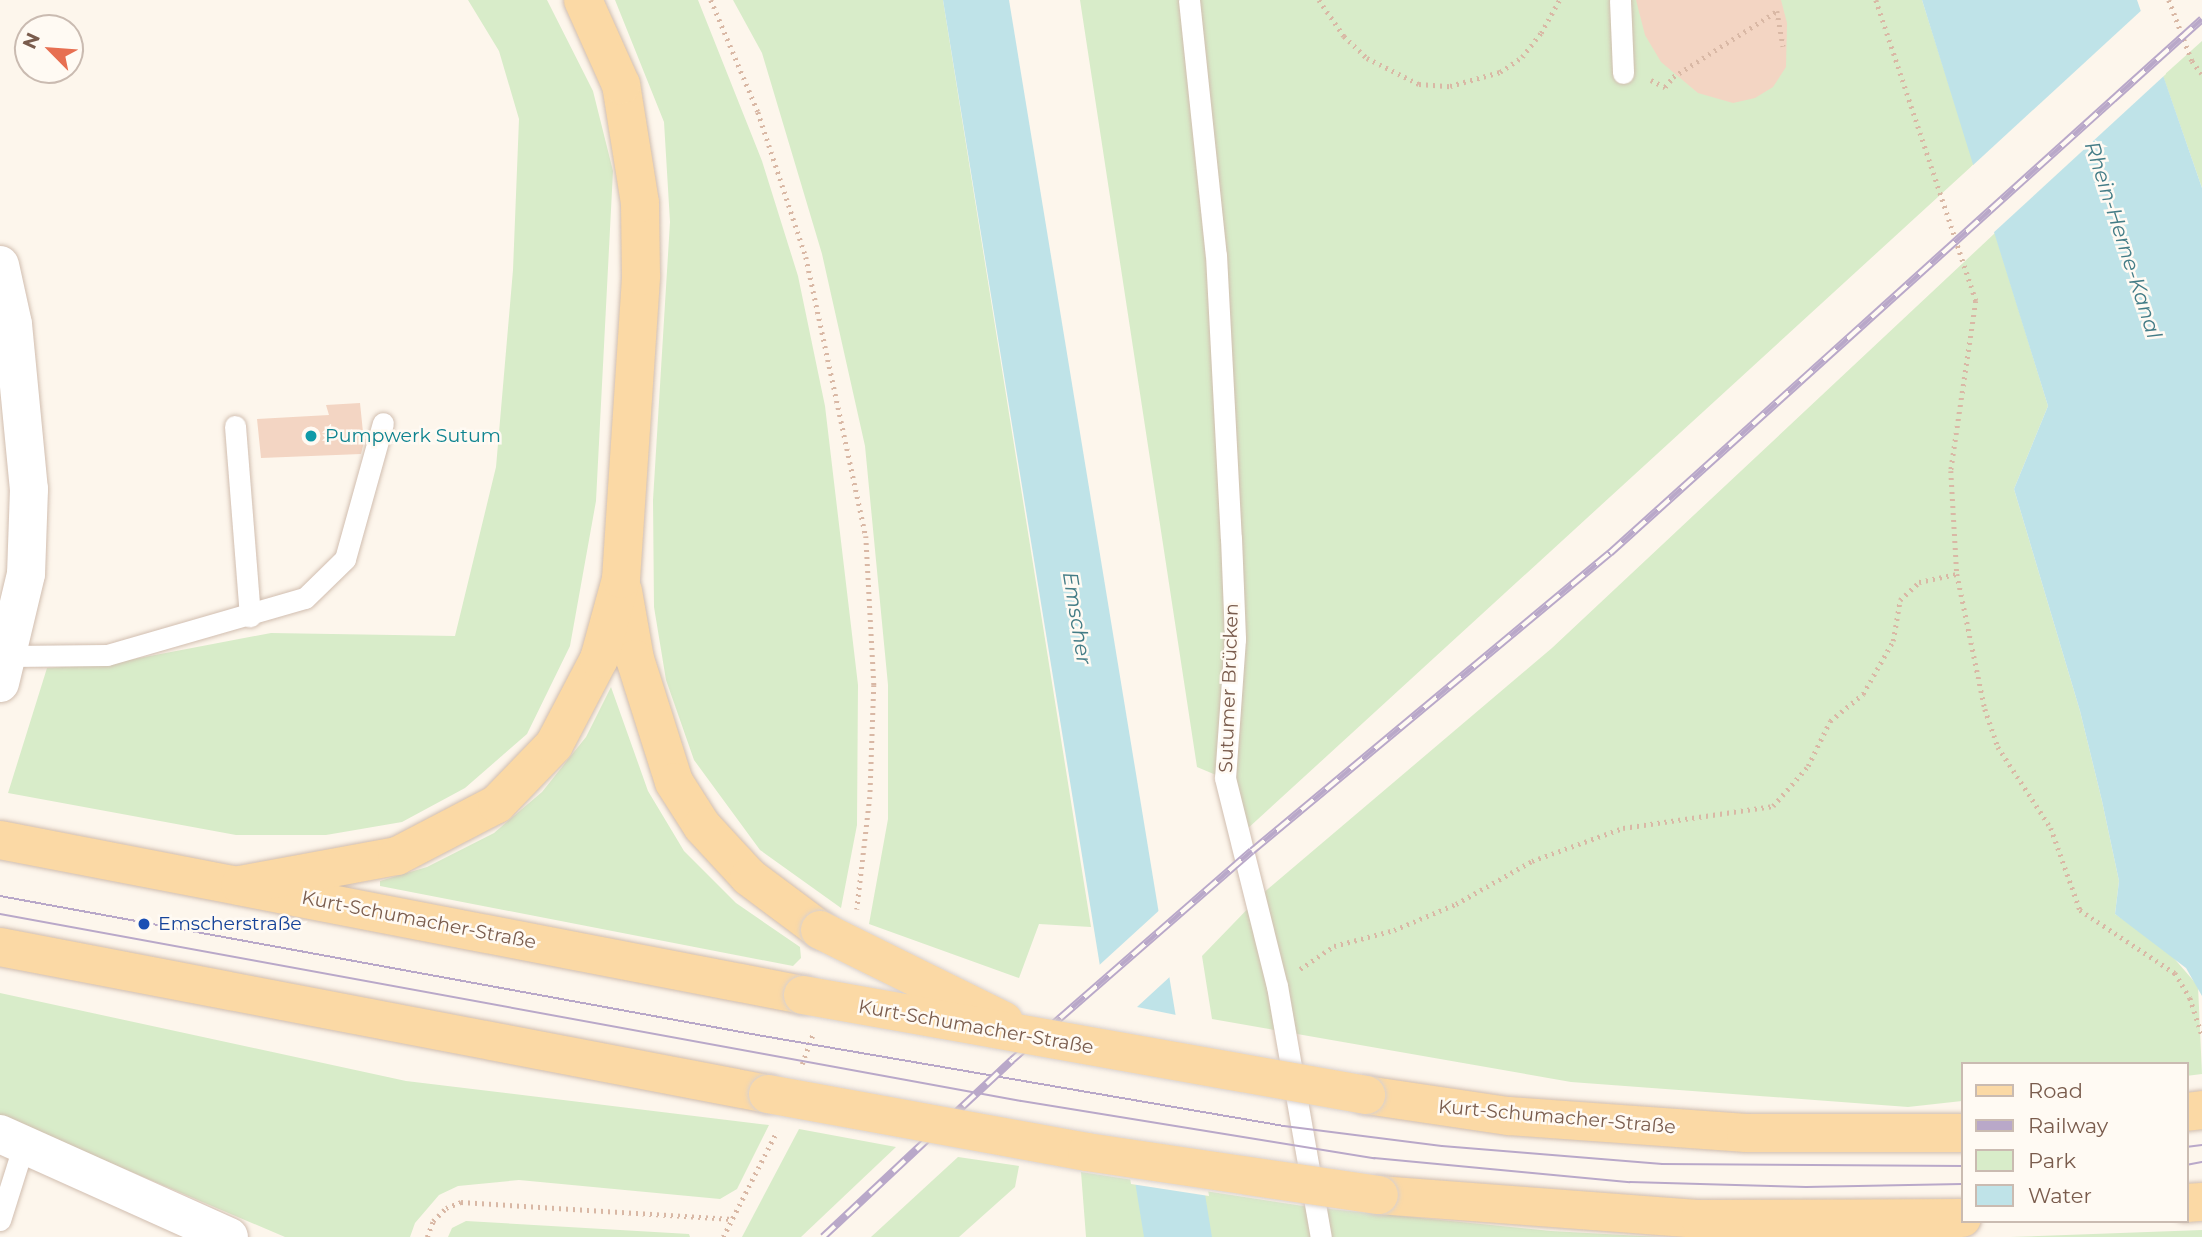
<!DOCTYPE html>
<html>
<head>
<meta charset="utf-8">
<style>
  body { margin:0 }
  #map { position:relative; width:2202px; height:1237px; overflow:hidden; background:#fdf6ec; font-family:Montserrat,sans-serif }
  div>[style] { position:absolute }
  .green>* { inset:0; background:#d8ecc9 }
  .water>* { inset:0; background:#bfe3e8 }
  .pier>* { inset:0; background:#fdf6ec }
  .building>* { inset:0; background:#f3d5c3 }
  .path>* { height:4.5px; margin-top:-2.25px; transform-origin:0; background:repeating-linear-gradient(90deg,#d9b8a5 0 2px,transparent 0 7px) }
  .roads { filter:drop-shadow(0 0 2px #d1beb0) drop-shadow(0 0 2px #d1beb0) }
  .lane>* { height:21px; margin:-10.5px; padding:0 10.5px; transform-origin:10.5px; border-radius:10.5px; background:#fff }
  .street>* { height:38px; margin:-19px; padding:0 19px; transform-origin:19px; border-radius:19px; background:#fff }
  .secondary>* { height:38px; margin:-19px; padding:0 19px; transform-origin:19px; border-radius:19px; background:#fff }
  .primary>* { height:38px; margin:-19px; padding:0 19px; transform-origin:19px; border-radius:19px; background:#fbd9a5 }
  .tram>* { height:2px; margin:-1px; padding:0 1px; transform-origin:1px; border-radius:1px; background:#b9a8c9 }
  .rail>* { height:8px; margin-top:-4px; transform-origin:0; background:repeating-linear-gradient(90deg,#fffaf3 0 16px,#b9a8c9 0 32px); box-sizing:border-box; border-block:2px solid #b9a8c9 }
  .bridges { filter:drop-shadow(0 0 2px #dad1cd) drop-shadow(0 0 2px #dad1cd) }
  .primary-bridge>* { height:38px; margin:-19px; padding:0 19px; transform-origin:19px; border-radius:19px; background:#fbd9a5 }
  .dots>* { width:19px; height:19px; translate:-50% -50%; box-sizing:border-box; border:4px solid #fffaf3; border-radius:50% }
  span { translate:-50% -50%; white-space:nowrap; text-align:center; line-height:1.15; -webkit-text-stroke:5px #fffaf3; paint-order:stroke }
  .culture-label { font-size:19px; color:#0d838f }
  .left { translate:0 -50%; text-align:left }
  .street-label { font-size:19px; color:#7a5c4d }
  .transit-label { font-size:19px; color:#164399 }
  .water-label { font-size:21px; color:#437c86; font-style:italic }
  .legend { position:absolute; left:1961px; top:1062px; width:228px; height:161px; box-sizing:border-box; background:#fffaf3; border:2px solid #cabbb1; margin:0; padding:9px 12px; list-style:none; font-size:21px; color:#7a5c4d }
  .legend li { display:flex; align-items:center; gap:14px; height:35px }
  .legend b { width:35px; border:2px solid #cabbb1 }
  .north { position:absolute; left:14px; top:14px; width:70px; height:70px; box-sizing:border-box; background:#fffaf3; border:2px solid #cabbb1; border-radius:50%; rotate:295deg; font-size:19px; font-weight:700; line-height:28px; text-align:center; color:#7a5c4d }
  .north::after { content:''; display:block; margin:auto; width:24px; height:32px; background:#e76f51; clip-path:polygon(50% 0,100% 100%,50% 72%,0 100%) }
</style>
</head>
<body>
<div id="map">
  <div class="green">
    <i style="clip-path:polygon(468px 0,547px 0,593px 91px,613px 171px,596px 501px,570px 646px,527px 734px,465px 788px,402px 822px,326px 835px,236px 835px,8px 793px,47px 668px,108px 664px,271px 633px,455px 636px,496px 467px,513px 270px,519px 119px,499px 51px)"></i>
    <i style="clip-path:polygon(615px 0,698px 0,762px 161px,798px 276px,825px 406px,858px 685px,857px 825px,841px 908px,760px 850px,694px 760px,666px 680px,654px 607px,653px 500px,670px 222px,664px 122px)"></i>
    <i style="clip-path:polygon(733px 0,943px 0,1091px 927px,1039px 924px,1019px 978px,869px 924px,888px 819px,888px 685px,865px 446px,822px 254px,762px 53px)"></i>
    <i style="clip-path:polygon(1080px 0,1922px 0,1974px 164px,1246px 830px,1235px 783px,1197px 767px)"></i>
    <i style="clip-path:polygon(2202px 41px,2202px 188px,2163px 76px)"></i>
    <i style="clip-path:polygon(1995px 233px,2048px 406px,2014px 489px,2080px 711px,2102px 801px,2119px 881px,2115px 914px,2166px 949px,2198px 986px,2202px 1074px,2186px 1076px,2186px 1064px,1962px 1064px,1962px 1101px,1908px 1107px,1571px 1082px,1212px 1019px,1202px 956px,1262px 894px,1552px 648px)"></i>
    <i style="clip-path:polygon(611px 687px,648px 791px,684px 851px,736px 903px,800px 947px,801px 958px,793px 966px,380px 886px,380px 881px,427px 867px,494px 833px,542px 792px,586px 737px)"></i>
    <i style="clip-path:polygon(0 993px,406px 1081px,769px 1125px,737px 1189px,720px 1199px,519px 1180px,458px 1186px,439px 1195px,415px 1223px,410px 1237px,285px 1237px,0 1116px)"></i>
    <i style="clip-path:polygon(799px 1129px,896px 1147px,801px 1237px,742px 1237px)"></i>
    <i style="clip-path:polygon(958px 1157px,1019px 1166px,1015px 1187px,959px 1237px,871px 1237px)"></i>
    <i style="clip-path:polygon(1081px 1172px,1310px 1207px,1551px 1231px,1660px 1237px,1086px 1237px)"></i>
    <i style="clip-path:polygon(466px 1221px,689px 1234px,690px 1237px,448px 1237px,452px 1228px)"></i>
    <i style="clip-path:polygon(2202px 1230px,2202px 1237px,2010px 1237px)"></i>
  </div>
  <div class="water">
    <i style="clip-path:polygon(943px 0,1009px 0,1212px 1237px,1144px 1237px)"></i>
    <i style="clip-path:polygon(1922px 0,2137px 0,2202px 188px,2202px 996px,2186px 968px,2115px 914px,2119px 881px,2102px 801px,2080px 711px,2014px 489px,2048px 406px)"></i>
  </div>
  <div class="pier">
    <i style="clip-path:polygon(2144px 8px,2166px 74px,1992px 234px,1971px 167px)"></i>
    <i style="clip-path:polygon(1164px 906px,1174px 973px,1137px 1007px,1181px 1016px,1209px 1196px,1131px 1184px,1095px 969px)"></i>
  </div>
  <div class="building">
    <i style="clip-path:polygon(1636px 0,1781px 0,1787px 23px,1786px 67px,1773px 87px,1755px 98px,1733px 103px,1698px 93px,1661px 62px,1645px 35px)"></i>
    <i style="clip-path:polygon(360px 403px,364px 442px,361px 454px,261px 458px,257px 419px,329px 415px,326px 405px)"></i>
  </div>
  <div class="path">
    <i style="left:711px;top:0;width:121px;rotate:67.2deg"></i>
    <i style="left:758px;top:112px;width:153px;rotate:71.7deg"></i>
    <i style="left:806px;top:257px;width:285px;rotate:77.9deg"></i>
    <i style="left:866px;top:536px;width:149px;rotate:86.9deg"></i>
    <i style="left:874px;top:685px;width:112px;rotate:92deg"></i>
    <i style="left:870px;top:797px;width:113px;rotate:96.6deg"></i>
    <i style="left:1319px;top:0;width:44px;rotate:55.2deg"></i>
    <i style="left:1344px;top:36px;width:32px;rotate:44deg"></i>
    <i style="left:1367px;top:58px;width:58px;rotate:26.6deg"></i>
    <i style="left:1419px;top:84px;width:31px;rotate:4deg"></i>
    <i style="left:1450px;top:86px;width:52px;rotate:-15.6deg"></i>
    <i style="left:1500px;top:72px;width:27px;rotate:-34deg"></i>
    <i style="left:1522px;top:57px;width:31px;rotate:-52deg"></i>
    <i style="left:1541px;top:33px;width:38px;rotate:-61deg"></i>
    <i style="left:1876px;top:0;width:317px;rotate:71.6deg"></i>
    <i style="left:1976px;top:301px;width:172px;rotate:98.4deg"></i>
    <i style="left:1951px;top:471px;width:103px;rotate:86.7deg"></i>
    <i style="left:1957px;top:574px;width:138px;rotate:78.3deg"></i>
    <i style="left:1985px;top:709px;width:40px;rotate:71.1deg"></i>
    <i style="left:1998px;top:747px;width:97px;rotate:56.8deg"></i>
    <i style="left:2051px;top:828px;width:87px;rotate:70.5deg"></i>
    <i style="left:2080px;top:910px;width:114px;rotate:33.6deg"></i>
    <i style="left:2175px;top:973px;width:29px;rotate:59deg"></i>
    <i style="left:2190px;top:998px;width:39px;rotate:72deg"></i>
    <i style="left:2169px;top:0;width:65px;rotate:69.3deg"></i>
    <i style="left:2192px;top:61px;width:16px;rotate:52deg"></i>
    <i style="left:1651px;top:80px;width:16px;rotate:27deg"></i>
    <i style="left:1665px;top:87px;width:13px;rotate:-51deg"></i>
    <i style="left:1673px;top:77px;width:123px;rotate:-32.4deg"></i>
    <i style="left:1777px;top:11px;width:36px;rotate:80deg"></i>
    <i style="left:1300px;top:969px;width:41px;rotate:-34.1deg"></i>
    <i style="left:1334px;top:946px;width:62px;rotate:-14.9deg"></i>
    <i style="left:1394px;top:930px;width:67px;rotate:-22.8deg"></i>
    <i style="left:1456px;top:904px;width:87px;rotate:-29.5deg"></i>
    <i style="left:1532px;top:861px;width:97px;rotate:-19.9deg"></i>
    <i style="left:1623px;top:828px;width:152px;rotate:-8.3deg"></i>
    <i style="left:1773px;top:806px;width:53px;rotate:-48.8deg"></i>
    <i style="left:1808px;top:766px;width:50px;rotate:-63.9deg"></i>
    <i style="left:1830px;top:721px;width:43px;rotate:-39.3deg"></i>
    <i style="left:1863px;top:694px;width:61px;rotate:-60.5deg"></i>
    <i style="left:1893px;top:641px;width:42px;rotate:-80.3deg"></i>
    <i style="left:1900px;top:600px;width:26px;rotate:-43deg"></i>
    <i style="left:1919px;top:582px;width:39px;rotate:-12deg"></i>
    <i style="left:802px;top:1064px;width:33px;rotate:-70deg"></i>
    <i style="left:427px;top:1237px;width:17px;rotate:-69deg"></i>
    <i style="left:433px;top:1221px;width:18px;rotate:-45deg"></i>
    <i style="left:446px;top:1208px;width:16px;rotate:-22deg"></i>
    <i style="left:461px;top:1202px;width:272px;rotate:3.6deg"></i>
    <i style="left:723px;top:1237px;width:119px;rotate:-63deg"></i>
  </div>
  <div class="roads">
    <div class="lane">
      <i style="left:1189px;top:0;width:256px;rotate:84deg"></i>
      <i style="left:1216px;top:255px;width:283px;rotate:87deg"></i>
      <i style="left:1231px;top:538px;width:101px;rotate:87.7deg"></i>
      <i style="left:1235px;top:639px;width:139px;rotate:94.1deg"></i>
      <i style="left:1225px;top:778px;width:214px;rotate:76deg"></i>
      <i style="left:1277px;top:986px;width:255px;rotate:80.1deg"></i>
      <i style="left:1620px;top:0;width:73px;rotate:87.6deg"></i>
      <i style="left:235px;top:426px;width:191px;rotate:85.5deg"></i>
      <i style="left:10px;top:656px;width:97px;rotate:-0.6deg"></i>
      <i style="left:107px;top:655px;width:206px;rotate:-16.1deg"></i>
      <i style="left:305px;top:598px;width:56px;rotate:-44.3deg"></i>
      <i style="left:345px;top:559px;width:141px;rotate:-74.4deg"></i>
      <i style="left:0;top:1220px;width:80px;rotate:-72.5deg"></i>
    </div>
    <div class="street">
      <i style="left:0;top:1134px;width:251px;rotate:24.2deg"></i>
    </div>
    <div class="secondary">
      <i style="left:0;top:265px;width:60px;rotate:77.6deg"></i>
      <i style="left:13px;top:324px;width:166px;rotate:84.5deg"></i>
      <i style="left:29px;top:489px;width:85px;rotate:92deg"></i>
      <i style="left:26px;top:574px;width:112px;rotate:103.4deg"></i>
    </div>
    <div class="primary">
      <i style="left:623px;top:591px;width:69px;rotate:80deg"></i>
      <i style="left:635px;top:659px;width:129px;rotate:72.4deg"></i>
      <i style="left:674px;top:782px;width:52px;rotate:57.5deg"></i>
      <i style="left:702px;top:826px;width:69px;rotate:47.3deg"></i>
      <i style="left:749px;top:877px;width:89px;rotate:36.7deg"></i>
      <i style="left:0;top:840px;width:818px;rotate:10.93deg"></i>
      <i style="left:240px;top:885px;width:160px;rotate:-10.5deg"></i>
      <i style="left:397px;top:856px;width:113px;rotate:-27.5deg"></i>
      <i style="left:497px;top:804px;width:82px;rotate:-46deg"></i>
      <i style="left:554px;top:745px;width:97px;rotate:-62.4deg"></i>
      <i style="left:599px;top:659px;width:83px;rotate:-74.6deg"></i>
      <i style="left:621px;top:579px;width:304px;rotate:-86.2deg"></i>
      <i style="left:641px;top:276px;width:73px;rotate:-90.8deg"></i>
      <i style="left:640px;top:203px;width:120px;rotate:-99.1deg"></i>
      <i style="left:621px;top:85px;width:93px;rotate:-114.1deg"></i>
      <i style="left:0;top:947px;width:782px;rotate:10.84deg"></i>
      <i style="left:1366px;top:1095px;width:145px;rotate:8.4deg"></i>
      <i style="left:1509px;top:1116px;width:238px;rotate:4.1deg"></i>
      <i style="left:1746px;top:1133px;width:216px"></i>
      <i style="left:2186px;top:1112px;width:16px;rotate:-7deg"></i>
      <i style="left:1379px;top:1195px;width:322px;rotate:4.3deg"></i>
      <i style="left:1700px;top:1219px;width:262px;rotate:-0.2deg"></i>
      <i style="left:2186px;top:1203px;width:16px;rotate:-4deg"></i>
    </div>
  </div>
  <div class="tram">
    <i style="left:0;top:896px;width:776px;rotate:10.4deg"></i>
    <i style="left:763px;top:1036px;width:529px;rotate:9.8deg"></i>
    <i style="left:1284px;top:1126px;width:159px;rotate:7.2deg"></i>
    <i style="left:1442px;top:1146px;width:221px;rotate:4.7deg"></i>
    <i style="left:1662px;top:1164px;width:300px;rotate:0.4deg"></i>
    <i style="left:0;top:914px;width:1038px;rotate:10.38deg"></i>
    <i style="left:1021px;top:1101px;width:358px;rotate:9.2deg"></i>
    <i style="left:1374px;top:1158px;width:257px;rotate:5.4deg"></i>
    <i style="left:1630px;top:1182px;width:176px;rotate:1.6deg"></i>
    <i style="left:1806px;top:1187px;width:156px;rotate:-1.1deg"></i>
    <i style="left:2186px;top:1147px;width:16px;rotate:-7deg"></i>
    <i style="left:2186px;top:1165px;width:16px;rotate:-11deg"></i>
  </div>
  <div class="rail">
    <i style="left:823px;top:1237px;width:259px;rotate:-43.1deg"></i>
    <i style="left:1012px;top:1060px;width:318px;rotate:-41.1deg"></i>
    <i style="left:1252px;top:851px;width:466px;rotate:-39.8deg"></i>
    <i style="left:1610px;top:553px;width:797px;rotate:-42.05deg"></i>
  </div>
  <div class="bridges">
    <div class="primary-bridge">
      <i style="left:820px;top:930px;width:205px;rotate:26.3deg"></i>
      <i style="left:803px;top:995px;width:572px;rotate:10.07deg"></i>
      <i style="left:768px;top:1094px;width:324px;rotate:10.3deg"></i>
      <i style="left:1087px;top:1152px;width:295px;rotate:8.4deg"></i>
    </div>
  </div>
  <div class="dots">
    <i style="left:311px;top:436px;background:#0f9aa8"></i>
    <i style="left:144px;top:924px;background:#1a4fb4"></i>
  </div>
  <div class="culture-label">
    <span class="left" style="left:325px;top:436px">Pumpwerk Sutum</span>
  </div>
  <div class="street-label">
    <span style="left:1229px;top:688px;rotate:-88deg">Sutumer Brücken</span>
    <span style="left:419px;top:920px;rotate:11deg">Kurt-Schumacher-Straße</span>
    <span style="left:976px;top:1027px;rotate:10deg">Kurt-Schumacher-Straße</span>
    <span style="left:1557px;top:1117px;rotate:5deg">Kurt-Schumacher-Straße</span>
  </div>
  <div class="transit-label">
    <span class="left" style="left:158px;top:924px">Emscherstraße</span>
  </div>
  <div class="water-label">
    <span style="left:2123px;top:240px;rotate:72deg">Rhein-Herne-Kanal</span>
    <span style="left:1077px;top:618px;rotate:81deg">Emscher</span>
  </div>
  <ul class="legend">
  <li><b style="height:9px;background:#fbd9a5"></b>Road</li>
  <li><b style="height:9px;background:#b9a8c9"></b>Railway</li>
  <li><b style="height:19px;background:#d8ecc9"></b>Park</li>
  <li><b style="height:19px;background:#bfe3e8"></b>Water</li>
  </ul>
  <div class="north">N</div>
</div>
</body>
</html>
